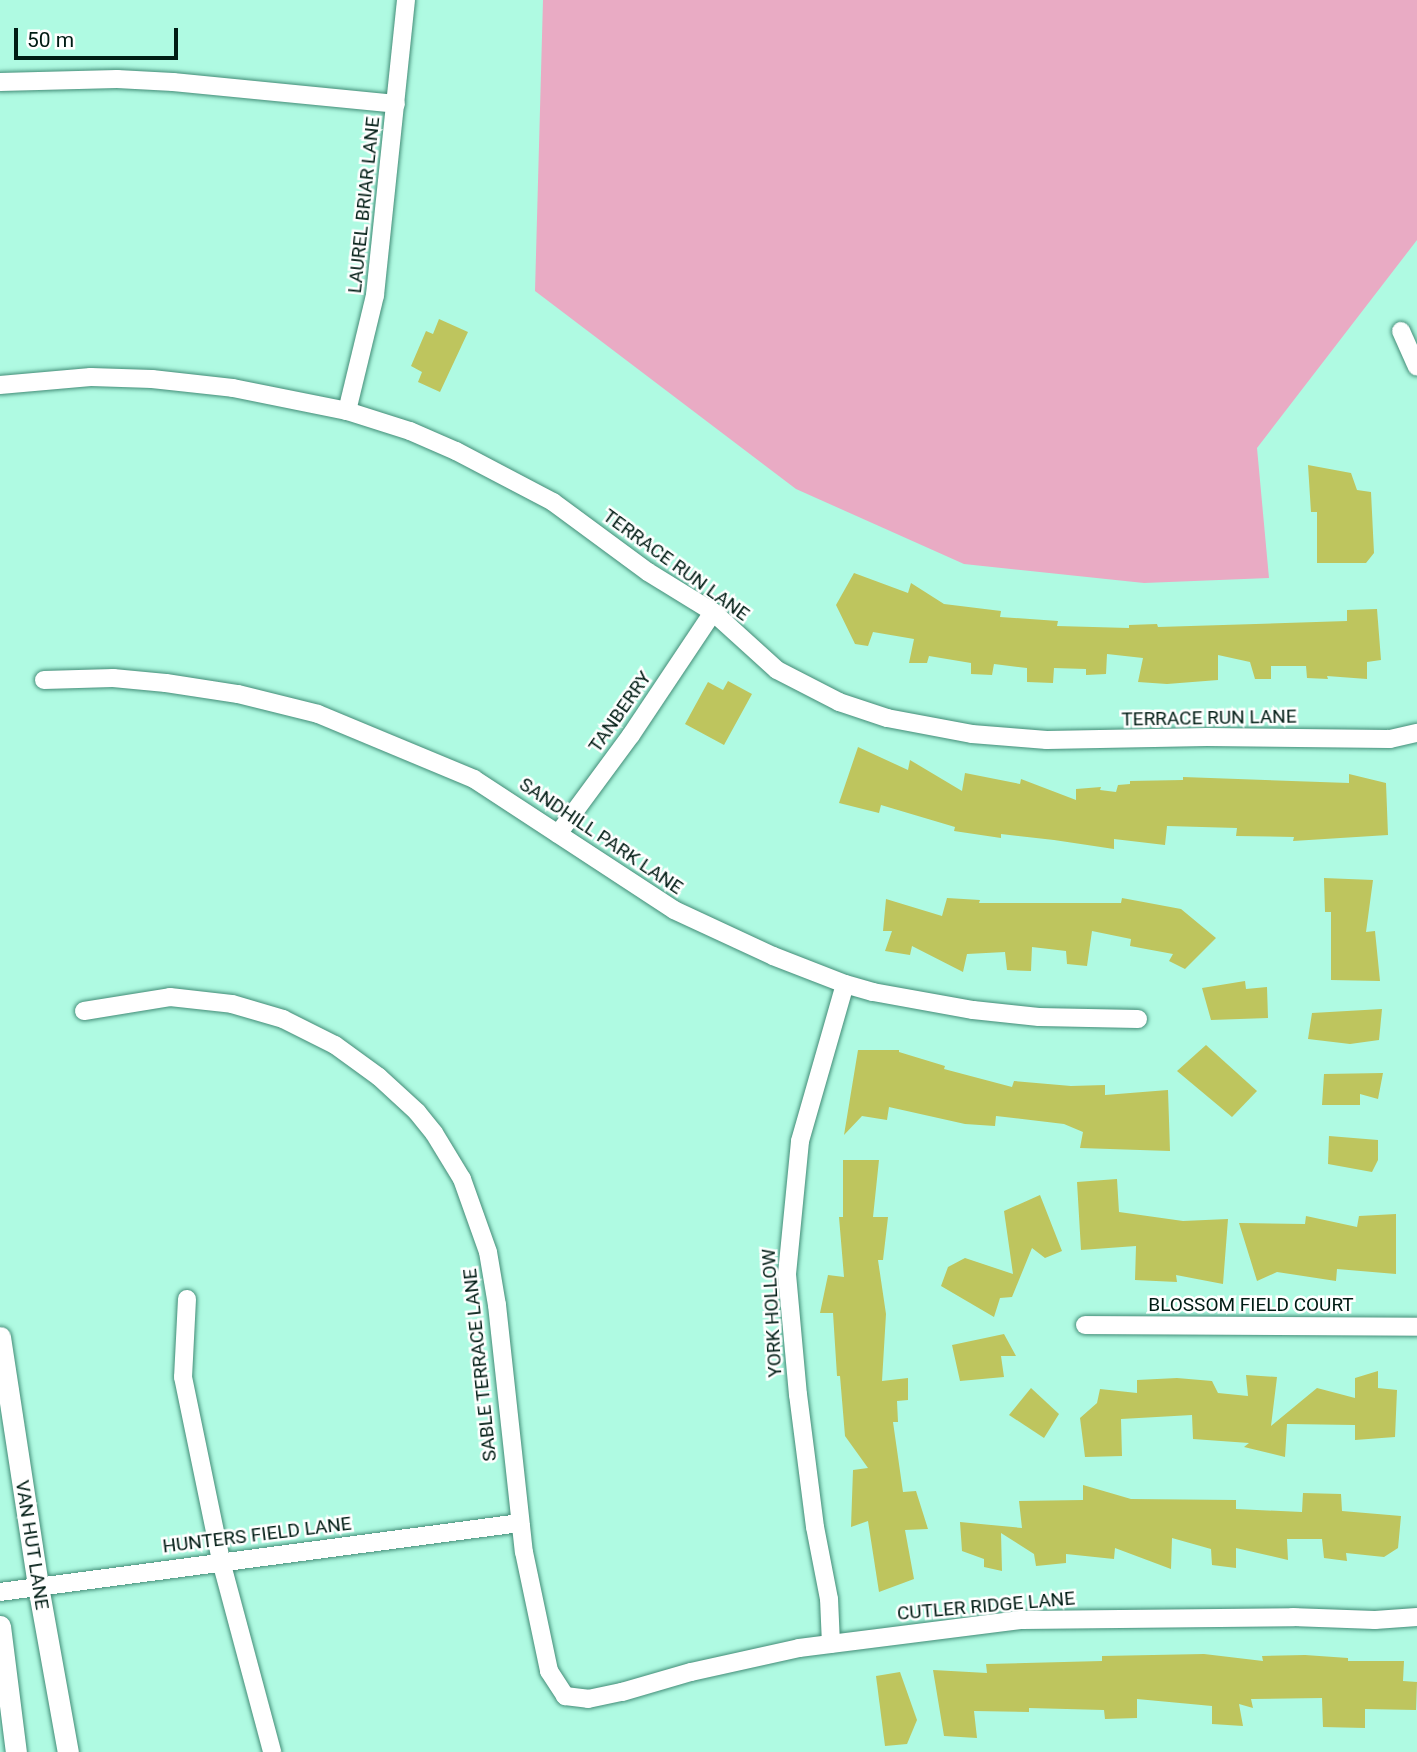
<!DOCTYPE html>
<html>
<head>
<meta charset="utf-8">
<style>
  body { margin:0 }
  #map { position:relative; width:1417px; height:1752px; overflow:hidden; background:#affae2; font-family:Roboto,sans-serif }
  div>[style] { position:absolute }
  .green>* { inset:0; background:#e9abc4 }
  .building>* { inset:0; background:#bec55e }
  .roads { filter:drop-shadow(0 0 2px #438c77) drop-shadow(0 0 2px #438c77) }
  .minor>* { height:18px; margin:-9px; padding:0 9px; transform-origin:9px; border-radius:9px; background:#fff }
  .tertiary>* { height:21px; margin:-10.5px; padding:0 10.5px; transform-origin:10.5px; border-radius:10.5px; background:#fff }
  span { translate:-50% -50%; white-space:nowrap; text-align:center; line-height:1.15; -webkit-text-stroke:5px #fff; paint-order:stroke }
  .street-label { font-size:19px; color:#001c14 }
  .scale { position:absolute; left:14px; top:28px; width:164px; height:32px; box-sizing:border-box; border:4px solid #001c14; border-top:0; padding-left:9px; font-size:21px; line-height:24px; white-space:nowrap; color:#001c14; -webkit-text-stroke:5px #fff; paint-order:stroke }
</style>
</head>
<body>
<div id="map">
  <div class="green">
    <i style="clip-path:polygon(543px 0,1417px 0,1417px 240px,1257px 448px,1269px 578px,1144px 583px,964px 564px,796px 489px,535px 291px)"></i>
  </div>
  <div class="building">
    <i style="clip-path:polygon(439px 319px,468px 332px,440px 392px,418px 382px,422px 372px,411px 366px,426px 331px,433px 334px)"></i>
    <i style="clip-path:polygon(1308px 465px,1351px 473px,1357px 490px,1371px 492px,1374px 553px,1366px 563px,1317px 563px,1317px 512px,1311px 512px)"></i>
    <i style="clip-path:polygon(854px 573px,908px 593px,911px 583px,944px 604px,1001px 611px,1000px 617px,1058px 621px,1057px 626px,1129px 628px,1129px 625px,1157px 624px,1158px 627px,1347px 621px,1347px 610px,1377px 609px,1381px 660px,1367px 662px,1367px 679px,1327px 676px,1328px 679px,1307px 678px,1306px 666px,1271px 666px,1271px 679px,1255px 679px,1250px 662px,1218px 655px,1218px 680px,1167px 684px,1138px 682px,1143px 658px,1107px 654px,1106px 674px,1086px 675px,1086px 669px,1054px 668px,1053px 683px,1027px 682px,1027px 668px,994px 664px,992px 675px,971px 674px,971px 663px,929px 656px,927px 663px,909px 663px,914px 639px,873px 632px,868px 646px,855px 644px,836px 605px)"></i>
    <i style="clip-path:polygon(728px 681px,752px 694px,724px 745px,685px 724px,708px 682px,723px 690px)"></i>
    <i style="clip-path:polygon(858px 747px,908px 770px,910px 760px,962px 791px,965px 773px,1020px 784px,1021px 779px,1076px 800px,1076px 789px,1101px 787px,1100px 790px,1116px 792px,1118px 785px,1130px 784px,1130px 781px,1183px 780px,1183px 777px,1349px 783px,1349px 774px,1386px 783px,1388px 835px,1293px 841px,1294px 837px,1236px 836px,1237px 828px,1167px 826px,1165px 845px,1114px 839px,1114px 849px,1054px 840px,1001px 834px,1001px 838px,954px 831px,955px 827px,881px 805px,879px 813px,839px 803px)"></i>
    <i style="clip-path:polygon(1324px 878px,1373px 880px,1366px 932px,1375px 931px,1380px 981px,1331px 980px,1331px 912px,1325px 912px)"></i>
    <i style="clip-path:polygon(947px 898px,980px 900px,979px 903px,1121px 903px,1122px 898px,1181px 909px,1216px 938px,1185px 969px,1169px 961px,1173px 954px,1130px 946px,1131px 939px,1092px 931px,1087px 966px,1067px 964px,1066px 951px,1032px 947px,1031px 971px,1007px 970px,1005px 952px,967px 954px,963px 972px,912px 946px,910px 955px,885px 951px,892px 931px,883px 931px,886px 899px,942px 916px)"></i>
    <i style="clip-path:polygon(1245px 981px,1246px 989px,1267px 987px,1268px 1018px,1211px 1020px,1202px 988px)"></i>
    <i style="clip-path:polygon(1382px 1009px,1379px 1040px,1350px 1044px,1308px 1039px,1312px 1013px)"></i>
    <i style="clip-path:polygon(1206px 1045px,1257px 1091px,1232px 1117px,1177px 1071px)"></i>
    <i style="clip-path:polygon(858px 1050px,899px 1050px,899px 1052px,945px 1066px,944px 1069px,1012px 1087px,1014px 1081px,1071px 1086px,1105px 1085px,1105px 1095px,1168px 1090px,1170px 1151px,1080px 1148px,1083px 1132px,1064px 1124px,996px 1116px,995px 1126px,965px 1124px,889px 1107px,887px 1120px,862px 1116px,844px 1135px)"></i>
    <i style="clip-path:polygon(1383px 1073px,1378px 1099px,1360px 1094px,1360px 1105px,1322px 1105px,1324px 1074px)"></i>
    <i style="clip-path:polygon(1329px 1136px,1378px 1140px,1378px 1160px,1372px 1172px,1328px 1164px)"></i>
    <i style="clip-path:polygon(843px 1160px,879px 1160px,873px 1217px,888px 1217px,883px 1260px,878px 1260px,886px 1314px,882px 1381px,908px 1378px,908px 1400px,897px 1401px,898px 1422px,893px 1422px,903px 1492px,916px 1491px,928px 1529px,905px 1530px,914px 1579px,879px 1592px,868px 1521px,851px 1527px,853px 1470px,868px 1468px,845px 1436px,840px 1376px,837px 1376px,833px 1313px,820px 1313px,828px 1275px,844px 1277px,839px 1217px,843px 1217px)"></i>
    <i style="clip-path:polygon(1117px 1179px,1119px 1212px,1183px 1221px,1228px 1219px,1223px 1284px,1176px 1275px,1177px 1282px,1135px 1280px,1136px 1246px,1081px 1250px,1077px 1182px)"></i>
    <i style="clip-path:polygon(1040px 1195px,1062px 1251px,1045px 1258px,1032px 1248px,1012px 1297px,1000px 1298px,994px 1317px,941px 1286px,948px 1267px,965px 1258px,1013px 1274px,1004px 1211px)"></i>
    <i style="clip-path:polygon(1396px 1214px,1396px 1274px,1337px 1269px,1336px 1281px,1277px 1272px,1257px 1281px,1239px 1223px,1305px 1224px,1306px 1216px,1357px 1227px,1359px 1216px)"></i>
    <i style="clip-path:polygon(1004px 1334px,1016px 1356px,1001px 1356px,1004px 1377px,960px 1381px,952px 1345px)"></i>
    <i style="clip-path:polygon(1378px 1371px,1378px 1388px,1397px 1390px,1395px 1437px,1355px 1440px,1355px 1425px,1287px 1424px,1285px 1457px,1244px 1447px,1249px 1443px,1193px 1439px,1192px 1415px,1121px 1419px,1122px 1456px,1085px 1457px,1080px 1418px,1097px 1403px,1100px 1389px,1137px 1393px,1137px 1380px,1177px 1378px,1212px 1381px,1218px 1393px,1248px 1396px,1246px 1375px,1277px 1377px,1271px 1426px,1317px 1388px,1355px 1398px,1355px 1378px)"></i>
    <i style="clip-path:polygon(1031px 1388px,1059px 1414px,1044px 1438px,1009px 1415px)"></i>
    <i style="clip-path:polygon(1083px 1485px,1131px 1499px,1236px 1500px,1236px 1509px,1302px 1512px,1303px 1493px,1341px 1494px,1342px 1511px,1401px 1516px,1398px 1548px,1384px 1557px,1346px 1553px,1347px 1561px,1324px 1558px,1322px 1539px,1287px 1539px,1288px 1560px,1236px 1548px,1236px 1568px,1212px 1565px,1211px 1549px,1172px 1538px,1171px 1569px,1115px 1548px,1114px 1559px,1066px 1554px,1066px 1563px,1036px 1566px,1034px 1554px,1001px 1533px,1002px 1571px,984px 1567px,984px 1559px,962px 1551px,960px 1522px,1022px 1528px,1019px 1501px,1083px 1500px)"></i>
    <i style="clip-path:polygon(1204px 1654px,1263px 1661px,1262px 1656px,1305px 1655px,1348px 1658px,1348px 1661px,1404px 1661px,1403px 1681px,1417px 1682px,1416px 1710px,1365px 1709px,1365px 1728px,1323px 1727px,1322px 1698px,1251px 1699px,1253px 1708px,1239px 1704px,1243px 1726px,1212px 1724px,1212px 1706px,1137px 1699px,1137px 1718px,1105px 1719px,1104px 1710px,1029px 1708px,1029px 1712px,974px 1711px,977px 1738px,944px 1736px,933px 1670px,987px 1673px,986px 1664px,1102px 1661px,1102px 1656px)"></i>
    <i style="clip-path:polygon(900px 1672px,917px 1720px,907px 1744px,885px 1746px,876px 1676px)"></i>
  </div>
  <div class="roads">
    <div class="minor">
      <i style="left:0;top:82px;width:117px;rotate:-1.5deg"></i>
      <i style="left:117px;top:79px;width:56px;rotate:3.1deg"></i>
      <i style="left:173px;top:82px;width:224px;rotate:5.6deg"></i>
      <i style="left:1401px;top:331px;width:39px;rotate:66deg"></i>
      <i style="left:0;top:385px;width:91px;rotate:-5deg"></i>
      <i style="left:91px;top:377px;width:61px;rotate:1.9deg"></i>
      <i style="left:152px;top:379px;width:81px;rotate:6.3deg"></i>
      <i style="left:233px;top:388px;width:116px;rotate:11.4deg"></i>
      <i style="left:347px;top:411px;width:66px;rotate:17.6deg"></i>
      <i style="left:410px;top:431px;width:50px;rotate:23.5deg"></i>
      <i style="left:456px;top:451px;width:110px;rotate:27.7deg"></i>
      <i style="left:553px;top:502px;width:118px;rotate:36.4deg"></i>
      <i style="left:648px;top:572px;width:76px;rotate:31.6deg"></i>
      <i style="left:713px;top:612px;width:86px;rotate:42.2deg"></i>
      <i style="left:777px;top:670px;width:70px;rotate:27.3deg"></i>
      <i style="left:839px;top:702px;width:51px;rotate:18.4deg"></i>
      <i style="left:887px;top:718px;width:86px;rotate:10.7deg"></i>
      <i style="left:972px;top:734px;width:75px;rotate:4.6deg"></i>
      <i style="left:1047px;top:740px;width:160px;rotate:-1.1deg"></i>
      <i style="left:1207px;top:737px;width:183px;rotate:0.6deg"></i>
      <i style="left:1390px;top:739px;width:28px;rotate:-13deg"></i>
      <i style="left:347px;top:411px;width:119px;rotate:-76.4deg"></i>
      <i style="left:375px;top:295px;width:297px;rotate:-84deg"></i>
      <i style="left:44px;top:680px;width:69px;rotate:-1.7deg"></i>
      <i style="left:113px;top:678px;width:53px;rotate:5.4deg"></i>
      <i style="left:166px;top:683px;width:73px;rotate:8.7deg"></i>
      <i style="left:238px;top:694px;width:82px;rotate:14deg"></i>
      <i style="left:318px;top:714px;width:169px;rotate:22.6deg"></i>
      <i style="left:474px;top:779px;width:239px;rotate:33.2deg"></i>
      <i style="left:674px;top:910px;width:109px;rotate:24.9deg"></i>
      <i style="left:773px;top:956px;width:77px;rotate:21.3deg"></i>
      <i style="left:845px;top:984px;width:29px;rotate:16deg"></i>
      <i style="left:873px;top:992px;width:102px;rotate:10.2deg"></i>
      <i style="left:973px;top:1010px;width:66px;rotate:6.1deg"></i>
      <i style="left:1039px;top:1017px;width:99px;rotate:1.2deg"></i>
      <i style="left:558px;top:834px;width:123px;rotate:-53.6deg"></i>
      <i style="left:631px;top:735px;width:148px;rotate:-56.3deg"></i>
      <i style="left:84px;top:1011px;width:87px;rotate:-9.2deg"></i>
      <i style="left:170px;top:997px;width:62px;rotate:6.4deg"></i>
      <i style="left:232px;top:1004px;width:53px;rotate:16.4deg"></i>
      <i style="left:283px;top:1019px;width:58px;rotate:26.6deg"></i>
      <i style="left:335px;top:1045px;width:54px;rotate:36deg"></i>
      <i style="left:379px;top:1077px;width:52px;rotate:42.6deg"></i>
      <i style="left:417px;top:1112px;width:27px;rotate:51deg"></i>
      <i style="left:434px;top:1133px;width:54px;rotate:58.7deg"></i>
      <i style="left:462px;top:1179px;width:77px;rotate:70.4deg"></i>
      <i style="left:488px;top:1252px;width:54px;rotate:80.4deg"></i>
      <i style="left:497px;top:1305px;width:248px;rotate:83.8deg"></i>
      <i style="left:524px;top:1552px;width:122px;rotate:78.1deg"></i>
      <i style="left:549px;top:1671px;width:30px;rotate:57deg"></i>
      <i style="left:565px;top:1696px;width:23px;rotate:7deg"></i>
      <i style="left:588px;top:1699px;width:35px;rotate:-12deg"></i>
      <i style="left:622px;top:1692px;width:72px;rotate:-16.2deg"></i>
      <i style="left:691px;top:1672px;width:111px;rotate:-12.5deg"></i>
      <i style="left:799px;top:1648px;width:225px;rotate:-7.2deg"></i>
      <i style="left:1022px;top:1620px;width:271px;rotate:-0.6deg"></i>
      <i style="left:1293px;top:1617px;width:82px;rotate:2.1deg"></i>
      <i style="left:1375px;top:1620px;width:42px;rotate:-4.1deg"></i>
      <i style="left:187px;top:1299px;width:78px;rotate:92.9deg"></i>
      <i style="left:183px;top:1377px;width:188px;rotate:78.3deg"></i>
      <i style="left:221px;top:1561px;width:198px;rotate:75deg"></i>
      <i style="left:1085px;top:1325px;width:332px;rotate:0.3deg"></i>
      <i style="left:0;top:1592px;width:525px;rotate:-7.56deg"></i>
      <i style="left:831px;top:1644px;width:45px;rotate:-92.5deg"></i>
      <i style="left:829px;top:1599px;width:73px;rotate:-101deg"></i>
      <i style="left:815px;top:1527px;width:133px;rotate:-97.3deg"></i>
      <i style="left:798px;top:1395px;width:121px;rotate:-95.2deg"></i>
      <i style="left:787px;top:1274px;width:134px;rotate:-84.4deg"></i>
      <i style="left:800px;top:1141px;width:163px;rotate:-74deg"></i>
    </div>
    <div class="tertiary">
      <i style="left:0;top:1337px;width:252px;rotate:81.3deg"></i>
      <i style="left:38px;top:1586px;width:169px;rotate:79.8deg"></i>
      <i style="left:0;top:1626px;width:127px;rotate:82.8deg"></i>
    </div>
  </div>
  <div class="street-label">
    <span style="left:364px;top:205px;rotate:-84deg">LAUREL BRIAR LANE</span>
    <span style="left:676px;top:565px;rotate:36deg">TERRACE RUN LANE</span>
    <span style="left:620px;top:712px;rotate:-55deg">TANBERRY</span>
    <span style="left:1209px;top:718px;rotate:-1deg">TERRACE RUN LANE</span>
    <span style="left:601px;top:836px;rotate:34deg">SANDHILL PARK LANE</span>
    <span style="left:1251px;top:1305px">BLOSSOM FIELD COURT</span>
    <span style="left:772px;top:1313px;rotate:-93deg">YORK HOLLOW</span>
    <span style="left:480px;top:1365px;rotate:-96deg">SABLE TERRACE LANE</span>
    <span style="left:257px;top:1535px;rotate:-7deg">HUNTERS FIELD LANE</span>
    <span style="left:32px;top:1545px;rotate:81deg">VAN HUT LANE</span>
    <span style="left:986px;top:1606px;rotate:-5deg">CUTLER RIDGE LANE</span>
  </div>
  <div class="scale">50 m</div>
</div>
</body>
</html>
